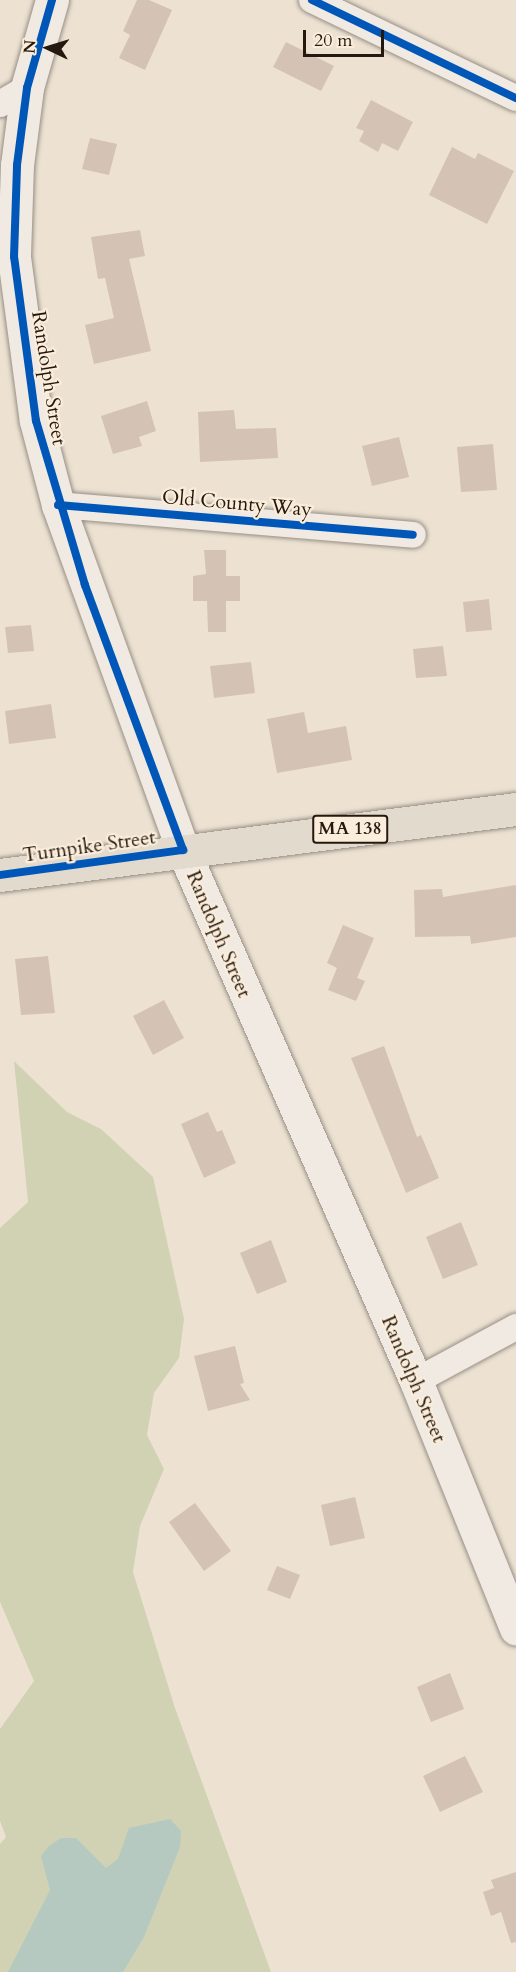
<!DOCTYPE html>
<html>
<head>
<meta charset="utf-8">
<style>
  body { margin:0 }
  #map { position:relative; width:516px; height:1972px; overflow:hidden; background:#ede2d2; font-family:Cardo,serif }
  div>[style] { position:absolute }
  .green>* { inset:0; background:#d0d2b3 }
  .water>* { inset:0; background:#b5c9c0 }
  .building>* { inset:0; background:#d4c2b4 }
  .roads { filter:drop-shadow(0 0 2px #978f85) drop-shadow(0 0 2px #978f85) }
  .minor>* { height:26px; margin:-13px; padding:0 13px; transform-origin:13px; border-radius:13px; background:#f0eae2 }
  .secondary>* { height:33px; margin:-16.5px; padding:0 16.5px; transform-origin:16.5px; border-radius:16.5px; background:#f0eae2 }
  .primary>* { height:33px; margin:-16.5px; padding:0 16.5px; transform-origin:16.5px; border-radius:16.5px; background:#e2dacd }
  .cycleway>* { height:8px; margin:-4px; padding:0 4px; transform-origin:4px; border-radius:4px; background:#0057b8 }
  span { translate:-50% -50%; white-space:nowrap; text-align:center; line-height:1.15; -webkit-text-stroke:4.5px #faeddb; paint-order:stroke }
  .shield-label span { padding:2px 4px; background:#faeddb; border:2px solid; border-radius:4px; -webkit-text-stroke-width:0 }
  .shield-label { font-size:18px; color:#25180e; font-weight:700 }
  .street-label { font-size:20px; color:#25180e }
  .north { position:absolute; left:18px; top:18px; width:60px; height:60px; -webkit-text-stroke:4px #faeddb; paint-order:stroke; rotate:274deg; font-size:16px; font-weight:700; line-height:24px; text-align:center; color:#25180e }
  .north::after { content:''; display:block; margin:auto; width:21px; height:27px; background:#25180e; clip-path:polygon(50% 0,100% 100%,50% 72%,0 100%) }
  .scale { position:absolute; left:303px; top:30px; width:81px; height:27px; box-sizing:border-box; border:3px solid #25180e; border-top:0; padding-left:8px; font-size:18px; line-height:21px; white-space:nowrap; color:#25180e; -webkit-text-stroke:4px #faeddb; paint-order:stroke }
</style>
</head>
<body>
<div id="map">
  <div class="green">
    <i style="clip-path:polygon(14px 1061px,67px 1112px,101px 1129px,153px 1177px,184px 1319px,179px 1358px,154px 1393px,147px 1435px,164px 1469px,140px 1526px,133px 1572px,175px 1708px,271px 1972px,0 1972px,0 1844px,6px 1837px,0 1821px,0 1729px,34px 1681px,0 1602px,0 1228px,28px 1202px)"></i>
  </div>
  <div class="water">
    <i style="clip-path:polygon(170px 1819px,181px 1831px,180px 1847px,144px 1937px,123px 1972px,8px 1972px,50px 1890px,41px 1856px,49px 1846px,61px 1838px,76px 1838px,106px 1868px,118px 1859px,129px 1828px)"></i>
  </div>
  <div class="building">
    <i style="clip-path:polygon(137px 0,149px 0,172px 10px,145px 70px,119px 58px,130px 35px,123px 31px)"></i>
    <i style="clip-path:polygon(286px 42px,334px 66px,321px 91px,273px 67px)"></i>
    <i style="clip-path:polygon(371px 100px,413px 122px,398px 151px,382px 143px,378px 152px,359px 141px,364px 131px,356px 128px)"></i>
    <i style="clip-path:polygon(90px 138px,117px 144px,109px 175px,82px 169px)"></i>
    <i style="clip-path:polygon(452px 147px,475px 159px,478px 153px,514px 171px,487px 224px,429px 195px)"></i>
    <i style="clip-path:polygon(140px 230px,145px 256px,129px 259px,151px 351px,94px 364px,85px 325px,114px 318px,105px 278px,98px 279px,91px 237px)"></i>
    <i style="clip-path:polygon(147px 401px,156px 431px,139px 437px,142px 446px,113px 454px,101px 416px)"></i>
    <i style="clip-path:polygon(234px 410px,236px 429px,276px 428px,278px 458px,200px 462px,198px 412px)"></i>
    <i style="clip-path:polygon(399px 437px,409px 477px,372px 486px,362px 446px)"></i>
    <i style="clip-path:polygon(493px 444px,497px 490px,461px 492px,457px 447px)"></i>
    <i style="clip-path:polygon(204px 550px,226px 550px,226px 576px,240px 576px,240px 601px,226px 601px,226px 632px,208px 632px,207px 601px,193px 601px,193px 576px,206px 574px)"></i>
    <i style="clip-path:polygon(489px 599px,492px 630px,466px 632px,463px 602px)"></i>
    <i style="clip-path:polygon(31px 625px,34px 651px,8px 653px,5px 627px)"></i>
    <i style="clip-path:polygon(443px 646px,447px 676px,416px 678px,413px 649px)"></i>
    <i style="clip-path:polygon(251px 662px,255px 693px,214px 698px,210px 666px)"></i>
    <i style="clip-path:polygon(51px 704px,56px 738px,9px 744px,5px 711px)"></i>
    <i style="clip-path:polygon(304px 712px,308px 733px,346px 726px,352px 760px,277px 773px,267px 719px)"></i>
    <i style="clip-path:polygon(516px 885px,516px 937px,471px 944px,470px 936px,415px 937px,414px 890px,442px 889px,443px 897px)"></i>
    <i style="clip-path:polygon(343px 925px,374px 938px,357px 978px,365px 981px,356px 1001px,328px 990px,337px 968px,327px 963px)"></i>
    <i style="clip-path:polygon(48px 956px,55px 1013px,21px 1015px,15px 959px)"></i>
    <i style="clip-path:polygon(164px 1000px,184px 1038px,153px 1055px,133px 1016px)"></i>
    <i style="clip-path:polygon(384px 1046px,417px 1137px,421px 1135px,439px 1178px,406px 1193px,351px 1058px)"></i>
    <i style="clip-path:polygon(208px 1112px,217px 1132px,222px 1130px,236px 1163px,204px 1178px,181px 1124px)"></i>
    <i style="clip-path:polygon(461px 1222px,478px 1265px,443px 1279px,426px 1237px)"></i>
    <i style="clip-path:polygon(271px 1240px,287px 1282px,257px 1294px,240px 1253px)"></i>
    <i style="clip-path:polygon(235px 1346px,244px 1383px,240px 1384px,250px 1400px,208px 1411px,194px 1356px)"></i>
    <i style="clip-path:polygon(355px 1497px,365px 1538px,330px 1546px,321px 1505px)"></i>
    <i style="clip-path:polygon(195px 1503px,231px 1551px,204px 1571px,169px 1522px)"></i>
    <i style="clip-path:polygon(277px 1566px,300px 1575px,290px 1599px,267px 1590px)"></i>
    <i style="clip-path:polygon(450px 1673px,464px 1709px,431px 1722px,417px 1687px)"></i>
    <i style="clip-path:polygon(465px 1756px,483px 1792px,440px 1812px,423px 1776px)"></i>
    <i style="clip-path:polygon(516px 1872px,516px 1942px,511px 1943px,501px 1912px,491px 1916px,483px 1892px,494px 1888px,491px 1880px)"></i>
  </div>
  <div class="roads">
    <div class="minor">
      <i style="left:312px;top:0;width:226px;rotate:25.7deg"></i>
      <i style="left:0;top:104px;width:31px;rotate:-31deg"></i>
      <i style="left:58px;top:505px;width:356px;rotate:4.8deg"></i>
      <i style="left:416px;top:1381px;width:114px;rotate:-28.4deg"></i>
    </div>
    <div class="secondary">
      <i style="left:52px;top:0;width:91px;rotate:105.9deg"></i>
      <i style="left:27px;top:88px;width:78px;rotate:97.4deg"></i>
      <i style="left:17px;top:165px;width:92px;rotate:91.9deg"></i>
      <i style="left:14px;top:257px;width:165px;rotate:82.4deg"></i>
      <i style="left:36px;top:421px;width:87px;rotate:75.3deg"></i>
      <i style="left:58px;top:505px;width:367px;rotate:70.1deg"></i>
      <i style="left:183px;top:850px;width:580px;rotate:66.31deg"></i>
      <i style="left:416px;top:1381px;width:267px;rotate:68deg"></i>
    </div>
    <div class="primary">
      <i style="left:0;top:875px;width:520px;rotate:-7.29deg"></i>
    </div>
  </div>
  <div class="cycleway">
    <i style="left:312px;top:0;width:226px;rotate:25.7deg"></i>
    <i style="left:58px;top:505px;width:356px;rotate:4.8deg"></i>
    <i style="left:0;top:875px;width:185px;rotate:-7.8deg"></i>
    <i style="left:183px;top:850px;width:283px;rotate:-110.3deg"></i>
    <i style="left:85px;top:585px;width:171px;rotate:-106.6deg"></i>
    <i style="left:36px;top:421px;width:165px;rotate:-97.6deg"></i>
    <i style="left:14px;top:257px;width:92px;rotate:-88.1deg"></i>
    <i style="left:17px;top:165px;width:78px;rotate:-82.6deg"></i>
    <i style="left:27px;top:88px;width:91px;rotate:-74.1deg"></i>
  </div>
  <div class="shield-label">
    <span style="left:350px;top:829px">MA 138</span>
  </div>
  <div class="street-label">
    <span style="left:49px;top:378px;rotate:81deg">Randolph Street</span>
    <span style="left:237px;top:503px;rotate:5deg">Old County Way</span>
    <span style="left:89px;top:846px;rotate:-8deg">Turnpike Street</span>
    <span style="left:219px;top:934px;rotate:67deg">Randolph Street</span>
    <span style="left:414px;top:1379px;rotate:67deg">Randolph Street</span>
  </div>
  <div class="north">N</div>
  <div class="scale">20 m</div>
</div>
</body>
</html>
